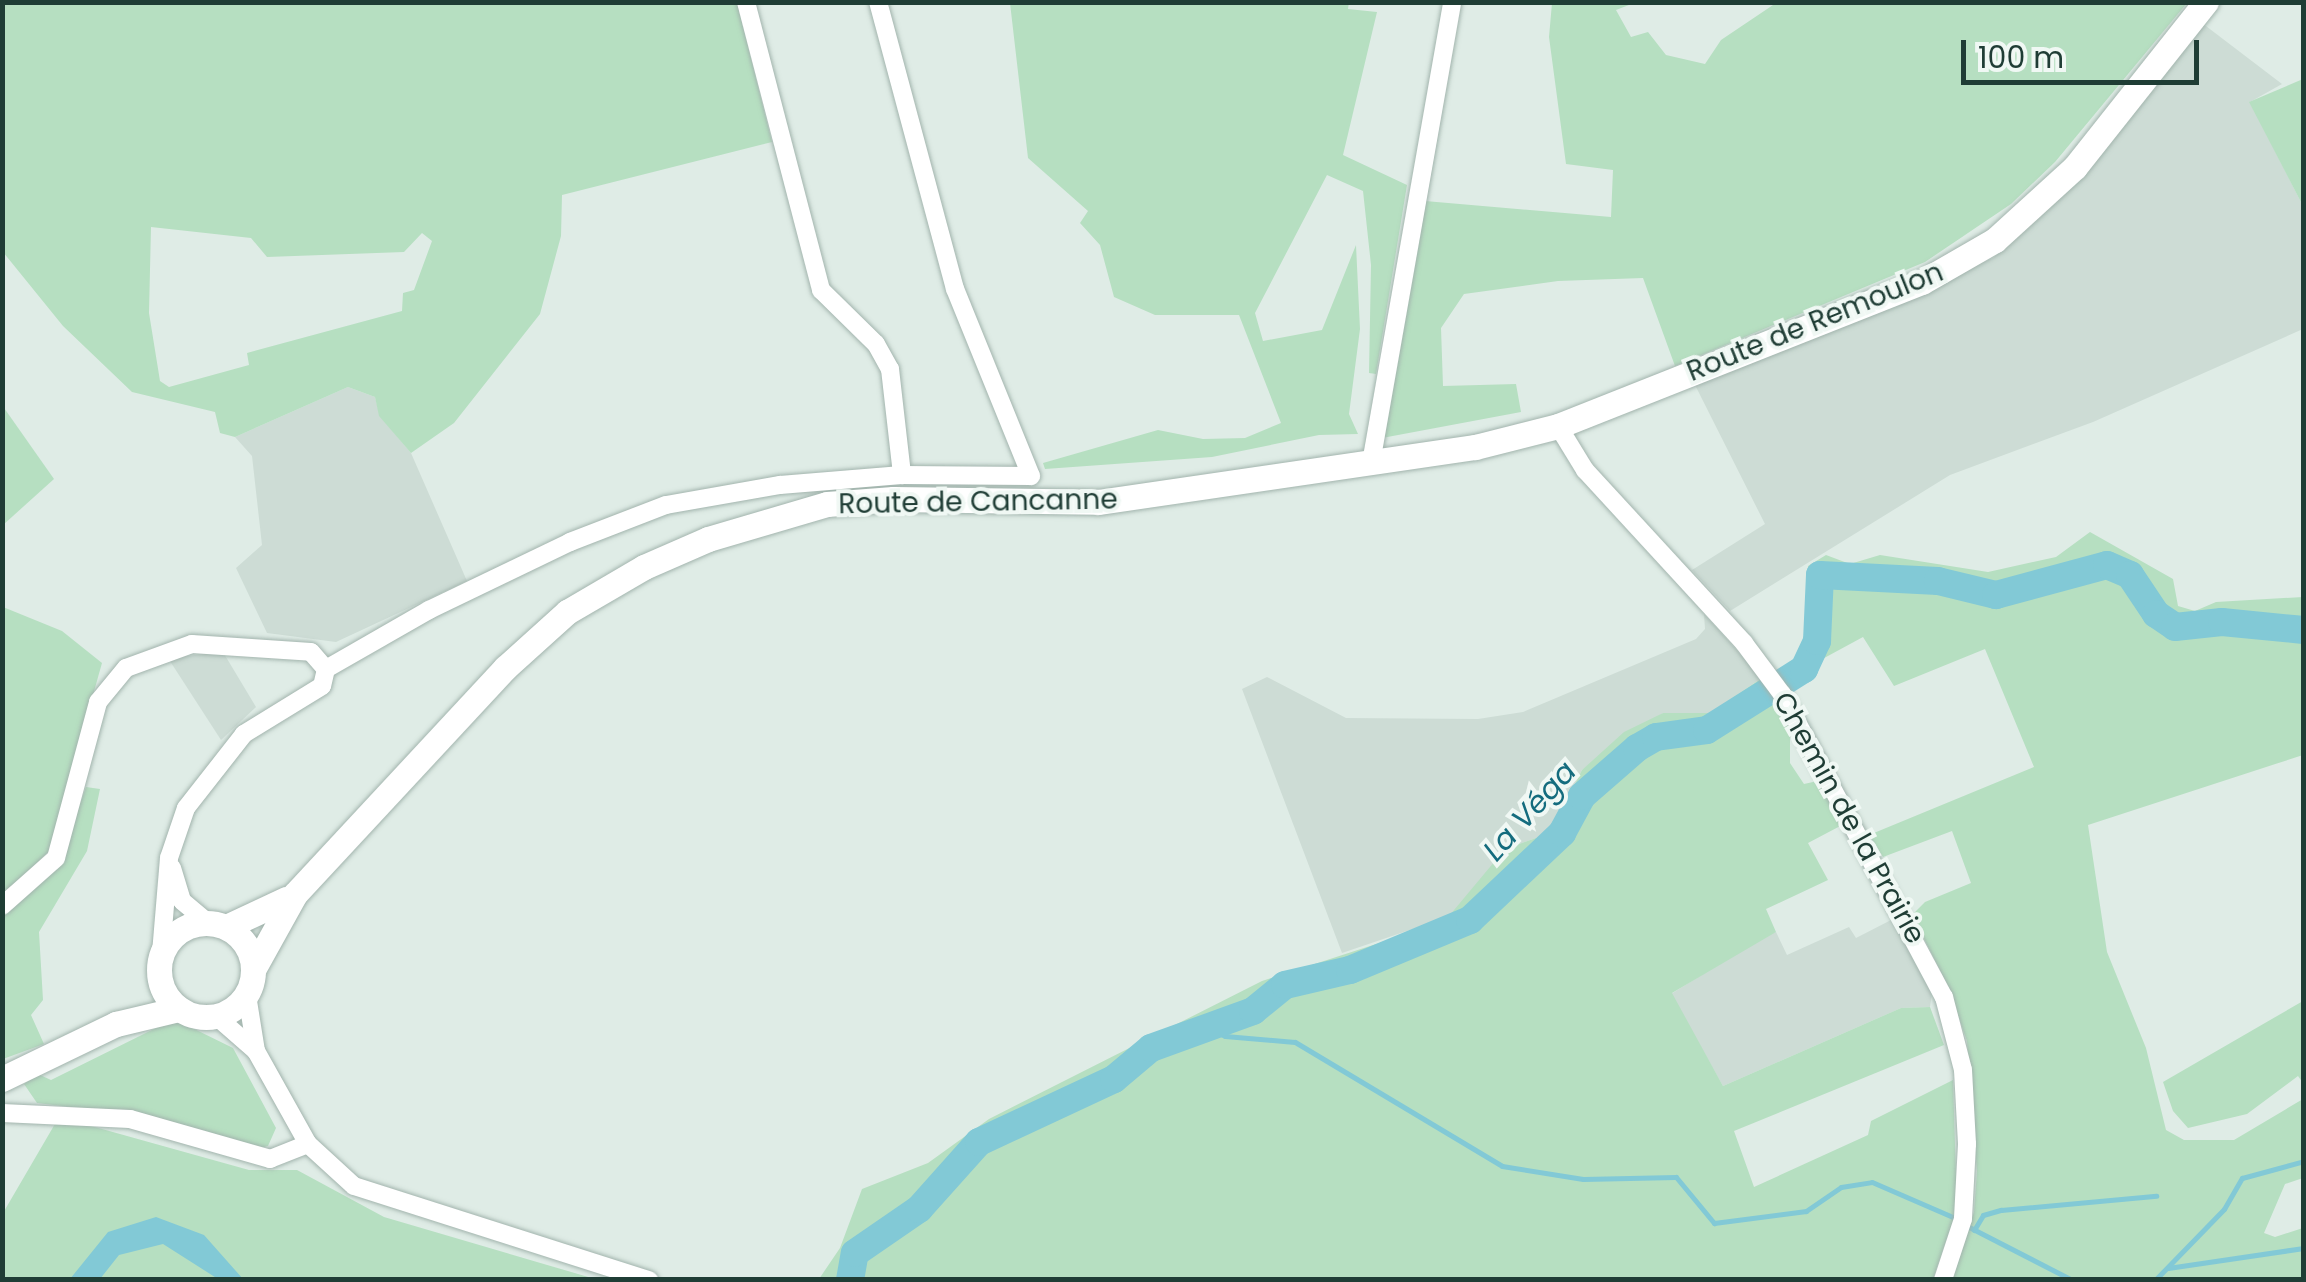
<!DOCTYPE html>
<html>
<head>
<meta charset="utf-8">
<style>
  body { margin:0 }
  #map { position:relative; width:2306px; height:1282px; overflow:hidden; background:#dfece6; font-family:Poppins,sans-serif }
  div>[style] { position:absolute }
  .built>* { inset:0; background:#cddcd5 }
  .green>* { inset:0; background:#b6dfc1 }
  .water>* { inset:0; background:#82c9d6 }
  .stream>* { height:5px; margin:-2.5px; padding:0 2.5px; transform-origin:2.5px; border-radius:2.5px; background:#82c9d6 }
  .river>* { height:28px; margin:-14px; padding:0 14px; transform-origin:14px; border-radius:14px; background:#82c9d6 }
  .roads { filter:drop-shadow(0 0 2px #a2b4ad) drop-shadow(0 0 2px #a2b4ad) }
  .street>* { height:18px; margin:-9px; padding:0 9px; transform-origin:9px; border-radius:9px; background:#fff }
  .secondary>* { height:25px; margin:-12.5px; padding:0 12.5px; transform-origin:12.5px; border-radius:12.5px; background:#fff }
  .secondary>.ring { margin:-12.5px; padding:0; box-sizing:content-box; background:none; border:25px solid #fff; border-radius:50% }
  span { translate:-50% -50%; white-space:nowrap; text-align:center; line-height:1.15; -webkit-text-stroke:8px #f0f8f4; paint-order:stroke }
  .street-label { font-size:28px; color:#1f3d35 }
  .water-label { font-size:30px; color:#146c7e; font-style:italic }
  .frame { position:absolute; inset:0; border:5px solid #1f3d35; pointer-events:none }
  .scale { position:absolute; left:1961px; top:40px; width:238px; height:45px; box-sizing:border-box; border:5px solid #1f3d35; border-top:0; padding-left:12px; font-size:30px; line-height:35px; white-space:nowrap; color:#1f3d35; -webkit-text-stroke:8px #f0f8f4; paint-order:stroke }
</style>
</head>
<body>
<div id="map">
  <div class="built">
    <i style="clip-path:polygon(2202px 23px,2282px 84px,2250px 102px,2303px 206px,2303px 329px,2093px 422px,1950px 475px,1730px 611px,1692px 570px,1765px 524px,1694px 383px,1993px 258px,2087px 172px)"></i>
    <i style="clip-path:polygon(348px 387px,375px 397px,380px 416px,411px 453px,467px 581px,336px 642px,267px 633px,236px 568px,262px 545px,252px 456px,235px 437px)"></i>
    <i style="clip-path:polygon(1704px 614px,1762px 678px,1710px 713px,1663px 713px,1582px 770px,1550px 833px,1505px 849px,1457px 914px,1342px 953px,1242px 689px,1267px 677px,1346px 718px,1478px 719px,1523px 712px,1696px 639px,1705px 629px)"></i>
    <i style="clip-path:polygon(223px 652px,256px 707px,221px 740px,168px 658px)"></i>
    <i style="clip-path:polygon(1895px 918px,1932px 992px,1930px 1007px,1901px 1008px,1723px 1086px,1671px 994px,1766px 935px,1776px 932px,1787px 955px,1849px 927px,1856px 938px)"></i>
  </div>
  <div class="green">
    <i style="clip-path:polygon(1349px 2px,1348px 9px,1377px 12px,1343px 155px,1407px 185px,1376px 374px,1369px 373px,1371px 265px,1363px 191px,1327px 175px,1255px 313px,1263px 341px,1322px 330px,1356px 245px,1360px 329px,1349px 414px,1358px 434px,1319px 435px,1212px 457px,1045px 469px,1043px 463px,1158px 430px,1203px 439px,1245px 438px,1281px 423px,1239px 315px,1155px 315px,1114px 297px,1100px 245px,1080px 223px,1088px 211px,1028px 158px,1010px 3px)"></i>
    <i style="clip-path:polygon(evenodd,2px 3px,737px 3px,772px 142px,562px 195px,561px 236px,540px 314px,454px 423px,411px 453px,379px 416px,375px 397px,348px 387px,235px 437px,220px 433px,215px 412px,132px 392px,63px 326px,3px 252px,2px 3px,151px 227px,251px 238px,267px 257px,404px 252px,422px 233px,432px 241px,414px 290px,403px 293px,402px 311px,247px 353px,249px 365px,169px 387px,160px 381px,149px 313px,151px 227px)"></i>
    <i style="clip-path:polygon(1552px 3px,1634px 3px,1616px 10px,1631px 37px,1648px 32px,1666px 55px,1705px 64px,1721px 40px,1776px 3px,2187px 3px,2055px 162px,2011px 204px,1925px 262px,1675px 366px,1643px 278px,1558px 281px,1464px 294px,1441px 328px,1443px 386px,1516px 384px,1521px 412px,1382px 438px,1425px 201px,1611px 217px,1613px 170px,1566px 164px,1549px 37px)"></i>
    <i style="clip-path:polygon(2303px 79px,2304px 79px,2303px 206px,2249px 102px)"></i>
    <i style="clip-path:polygon(2px 405px,54px 479px,3px 525px,2px 525px)"></i>
    <i style="clip-path:polygon(2090px 532px,2173px 579px,2178px 606px,2195px 611px,2216px 602px,2303px 597px,2303px 755px,2088px 825px,2107px 952px,2146px 1048px,2166px 1130px,2184px 1140px,2234px 1140px,2303px 1099px,2303px 1178px,2285px 1184px,2264px 1233px,2275px 1237px,2303px 1228px,2303px 1279px,1951px 1279px,1974px 1212px,1977px 1171px,1967px 1041px,1947px 984px,1912px 915px,1925px 902px,1971px 883px,1952px 831px,1883px 857px,1869px 835px,2034px 767px,1985px 649px,1894px 686px,1863px 637px,1815px 663px,1824px 644px,1826px 600px,1806px 594px,1808px 566px,1826px 555px,1850px 564px,1880px 555px,1988px 572px,2056px 557px)"></i>
    <i style="clip-path:polygon(3px 607px,62px 631px,102px 663px,49px 851px,3px 896px)"></i>
    <i style="clip-path:polygon(1762px 678px,1790px 721px,1790px 763px,1804px 784px,1822px 780px,1844px 824px,1808px 843px,1828px 880px,1766px 909px,1776px 932px,1672px 993px,1723px 1086px,1901px 1008px,1930px 1007px,1944px 1045px,1734px 1131px,1754px 1187px,1868px 1135px,1871px 1121px,1953px 1080px,1957px 1209px,1933px 1279px,819px 1279px,840px 1248px,862px 1189px,928px 1163px,989px 1119px,1262px 981px,1444px 922px,1505px 849px,1550px 833px,1582px 770px,1624px 732px,1663px 713px,1710px 713px)"></i>
    <i style="clip-path:polygon(86px 787px,100px 789px,87px 851px,39px 932px,43px 1000px,31px 1015px,44px 1044px,3px 1059px,3px 914px,57px 869px)"></i>
    <i style="clip-path:polygon(2303px 1001px,2303px 1083px,2298px 1076px,2247px 1114px,2188px 1128px,2173px 1111px,2163px 1082px)"></i>
    <i style="clip-path:polygon(174px 1019px,233px 1048px,276px 1128px,268px 1146px,256px 1149px,128px 1114px,37px 1103px,24px 1084px,38px 1074px,51px 1080px)"></i>
    <i style="clip-path:polygon(59px 1117px,249px 1170px,297px 1170px,384px 1217px,595px 1279px,3px 1279px,3px 1213px)"></i>
  </div>
  <div class="water">
    <i style="clip-path:polygon(156px 1217px,204px 1235px,243px 1279px,218px 1279px,163px 1244px,119px 1255px,100px 1279px,70px 1279px,108px 1232px)"></i>
  </div>
  <div class="stream">
    <i style="left:1206px;top:1027px;width:21px;rotate:25deg"></i>
    <i style="left:1225px;top:1036px;width:70px;rotate:4.9deg"></i>
    <i style="left:1295px;top:1042px;width:241px;rotate:30.9deg"></i>
    <i style="left:1502px;top:1166px;width:82px;rotate:9.1deg"></i>
    <i style="left:1583px;top:1179px;width:93px;rotate:-1.2deg"></i>
    <i style="left:1676px;top:1177px;width:60px;rotate:50.4deg"></i>
    <i style="left:1714px;top:1223px;width:93px;rotate:-7.4deg"></i>
    <i style="left:1806px;top:1211px;width:42px;rotate:-34.4deg"></i>
    <i style="left:1841px;top:1187px;width:31px;rotate:-9deg"></i>
    <i style="left:1872px;top:1182px;width:88px;rotate:23.4deg"></i>
    <i style="left:1969px;top:1227px;width:116px;rotate:27.2deg"></i>
    <i style="left:1974px;top:1230px;width:17px;rotate:-59deg"></i>
    <i style="left:1983px;top:1215px;width:19px;rotate:-16deg"></i>
    <i style="left:2001px;top:1210px;width:156px;rotate:-5.2deg"></i>
    <i style="left:2168px;top:1268px;width:137px;rotate:-8.4deg"></i>
    <i style="left:2155px;top:1280px;width:99px;rotate:-45.8deg"></i>
    <i style="left:2224px;top:1209px;width:36px;rotate:-60deg"></i>
    <i style="left:2242px;top:1178px;width:64px;rotate:-15.3deg"></i>
  </div>
  <div class="river">
    <i style="left:850px;top:1280px;width:27px;rotate:-80deg"></i>
    <i style="left:855px;top:1253px;width:78px;rotate:-34.5deg"></i>
    <i style="left:919px;top:1209px;width:90px;rotate:-48.2deg"></i>
    <i style="left:979px;top:1142px;width:149px;rotate:-25deg"></i>
    <i style="left:1114px;top:1079px;width:48px;rotate:-40deg"></i>
    <i style="left:1151px;top:1048px;width:109px;rotate:-19.9deg"></i>
    <i style="left:1253px;top:1011px;width:41px;rotate:-39.1deg"></i>
    <i style="left:1285px;top:985px;width:67px;rotate:-13deg"></i>
    <i style="left:1350px;top:970px;width:130px;rotate:-22.6deg"></i>
    <i style="left:1470px;top:920px;width:127px;rotate:-43.4deg"></i>
    <i style="left:1562px;top:833px;width:42px;rotate:-61.6deg"></i>
    <i style="left:1582px;top:796px;width:73px;rotate:-41.1deg"></i>
    <i style="left:1637px;top:748px;width:22px;rotate:-30deg"></i>
    <i style="left:1656px;top:737px;width:51px;rotate:-7.8deg"></i>
    <i style="left:1707px;top:730px;width:115px;rotate:-32.2deg"></i>
    <i style="left:1804px;top:669px;width:31px;rotate:-65deg"></i>
    <i style="left:1817px;top:641px;width:66px;rotate:-87.4deg"></i>
    <i style="left:1820px;top:575px;width:118px;rotate:2.9deg"></i>
    <i style="left:1938px;top:581px;width:60px;rotate:13.6deg"></i>
    <i style="left:1996px;top:595px;width:115px;rotate:-15.1deg"></i>
    <i style="left:2107px;top:565px;width:25px;rotate:23deg"></i>
    <i style="left:2130px;top:575px;width:47px;rotate:56.3deg"></i>
    <i style="left:2156px;top:614px;width:23px;rotate:34deg"></i>
    <i style="left:2175px;top:627px;width:47px;rotate:-6.1deg"></i>
    <i style="left:2222px;top:622px;width:82px;rotate:5.6deg"></i>
  </div>
  <div class="roads">
    <div class="street">
      <i style="left:746px;top:2px;width:298px;rotate:75.4deg"></i>
      <i style="left:821px;top:290px;width:77px;rotate:44.5deg"></i>
      <i style="left:876px;top:344px;width:29px;rotate:61deg"></i>
      <i style="left:890px;top:369px;width:107px;rotate:83.5deg"></i>
      <i style="left:1558px;top:426px;width:52px;rotate:58.5deg"></i>
      <i style="left:1585px;top:470px;width:235px;rotate:47.4deg"></i>
      <i style="left:1744px;top:643px;width:64px;rotate:53.3deg"></i>
      <i style="left:1782px;top:694px;width:344px;rotate:61.9deg"></i>
      <i style="left:1944px;top:997px;width:75px;rotate:75.4deg"></i>
      <i style="left:1963px;top:1070px;width:74px;rotate:86.9deg"></i>
      <i style="left:1967px;top:1144px;width:75px;rotate:93.1deg"></i>
      <i style="left:1963px;top:1219px;width:64px;rotate:108.2deg"></i>
      <i style="left:1371px;top:463px;width:468px;rotate:-80deg"></i>
      <i style="left:326px;top:669px;width:119px;rotate:-29.8deg"></i>
      <i style="left:429px;top:610px;width:157px;rotate:-25.7deg"></i>
      <i style="left:570px;top:542px;width:103px;rotate:-21.1deg"></i>
      <i style="left:666px;top:505px;width:116px;rotate:-10deg"></i>
      <i style="left:780px;top:485px;width:122px;rotate:-4.7deg"></i>
      <i style="left:902px;top:475px;width:129px;rotate:0.4deg"></i>
      <i style="left:1031px;top:476px;width:202px;rotate:-112.1deg"></i>
      <i style="left:955px;top:289px;width:297px;rotate:-105deg"></i>
      <i style="left:172px;top:868px;width:34px;rotate:73deg"></i>
      <i style="left:182px;top:901px;width:33px;rotate:40deg"></i>
      <i style="left:2px;top:906px;width:72px;rotate:-41.6deg"></i>
      <i style="left:56px;top:858px;width:162px;rotate:-74.9deg"></i>
      <i style="left:98px;top:702px;width:44px;rotate:-50.5deg"></i>
      <i style="left:126px;top:668px;width:70px;rotate:-20deg"></i>
      <i style="left:192px;top:644px;width:119px;rotate:3.8deg"></i>
      <i style="left:311px;top:652px;width:23px;rotate:49deg"></i>
      <i style="left:326px;top:669px;width:17px;rotate:103deg"></i>
      <i style="left:322px;top:686px;width:92px;rotate:148.4deg"></i>
      <i style="left:244px;top:734px;width:94px;rotate:128.1deg"></i>
      <i style="left:186px;top:808px;width:53px;rotate:108.8deg"></i>
      <i style="left:169px;top:858px;width:96px;rotate:94.8deg"></i>
      <i style="left:247px;top:995px;width:57px;rotate:80.9deg"></i>
      <i style="left:217px;top:1017px;width:52px;rotate:41.1deg"></i>
      <i style="left:256px;top:1051px;width:107px;rotate:60.8deg"></i>
      <i style="left:308px;top:1144px;width:62px;rotate:42.4deg"></i>
      <i style="left:354px;top:1186px;width:310px;rotate:17.7deg"></i>
      <i style="left:2px;top:1113px;width:128px;rotate:2.7deg"></i>
      <i style="left:130px;top:1119px;width:146px;rotate:15.9deg"></i>
      <i style="left:270px;top:1159px;width:41px;rotate:-21.5deg"></i>
    </div>
    <div class="secondary">
      <i class="ring" style="left:159px;top:923px;width:69px;height:69px"></i>
      <i style="left:226px;top:927px;width:66px;rotate:-25deg"></i>
      <i style="left:254px;top:968px;width:85px;rotate:-61deg"></i>
      <i style="left:295px;top:894px;width:309px;rotate:-47.1deg"></i>
      <i style="left:505px;top:668px;width:84px;rotate:-42.1deg"></i>
      <i style="left:567px;top:612px;width:89px;rotate:-30.3deg"></i>
      <i style="left:644px;top:567px;width:70px;rotate:-23.6deg"></i>
      <i style="left:708px;top:539px;width:124px;rotate:-16.4deg"></i>
      <i style="left:827px;top:504px;width:66px;rotate:-4.3deg"></i>
      <i style="left:893px;top:499px;width:205px;rotate:0.8deg"></i>
      <i style="left:1098px;top:502px;width:381px;rotate:-8.3deg"></i>
      <i style="left:1475px;top:447px;width:86px;rotate:-14.2deg"></i>
      <i style="left:1558px;top:426px;width:391px;rotate:-21.6deg"></i>
      <i style="left:1922px;top:282px;width:84px;rotate:-29.9deg"></i>
      <i style="left:1995px;top:240px;width:108px;rotate:-42.4deg"></i>
      <i style="left:2075px;top:167px;width:211px;rotate:-51.6deg"></i>
      <i style="left:2px;top:1079px;width:127px;rotate:-25.8deg"></i>
      <i style="left:116px;top:1024px;width:65px;rotate:-13.4deg"></i>
    </div>
  </div>
  <div class="street-label">
    <span style="left:1815px;top:322px;rotate:-22deg">Route de Remoulon</span>
    <span style="left:978px;top:502px;rotate:-1deg">Route de Cancanne</span>
    <span style="left:1849px;top:818px;rotate:61deg">Chemin de la Prairie</span>
  </div>
  <div class="water-label">
    <span style="left:1530px;top:811px;rotate:-48deg">La Véga</span>
  </div>
  <div class="frame"></div>
  <div class="scale">100 m</div>
</div>
</body>
</html>
